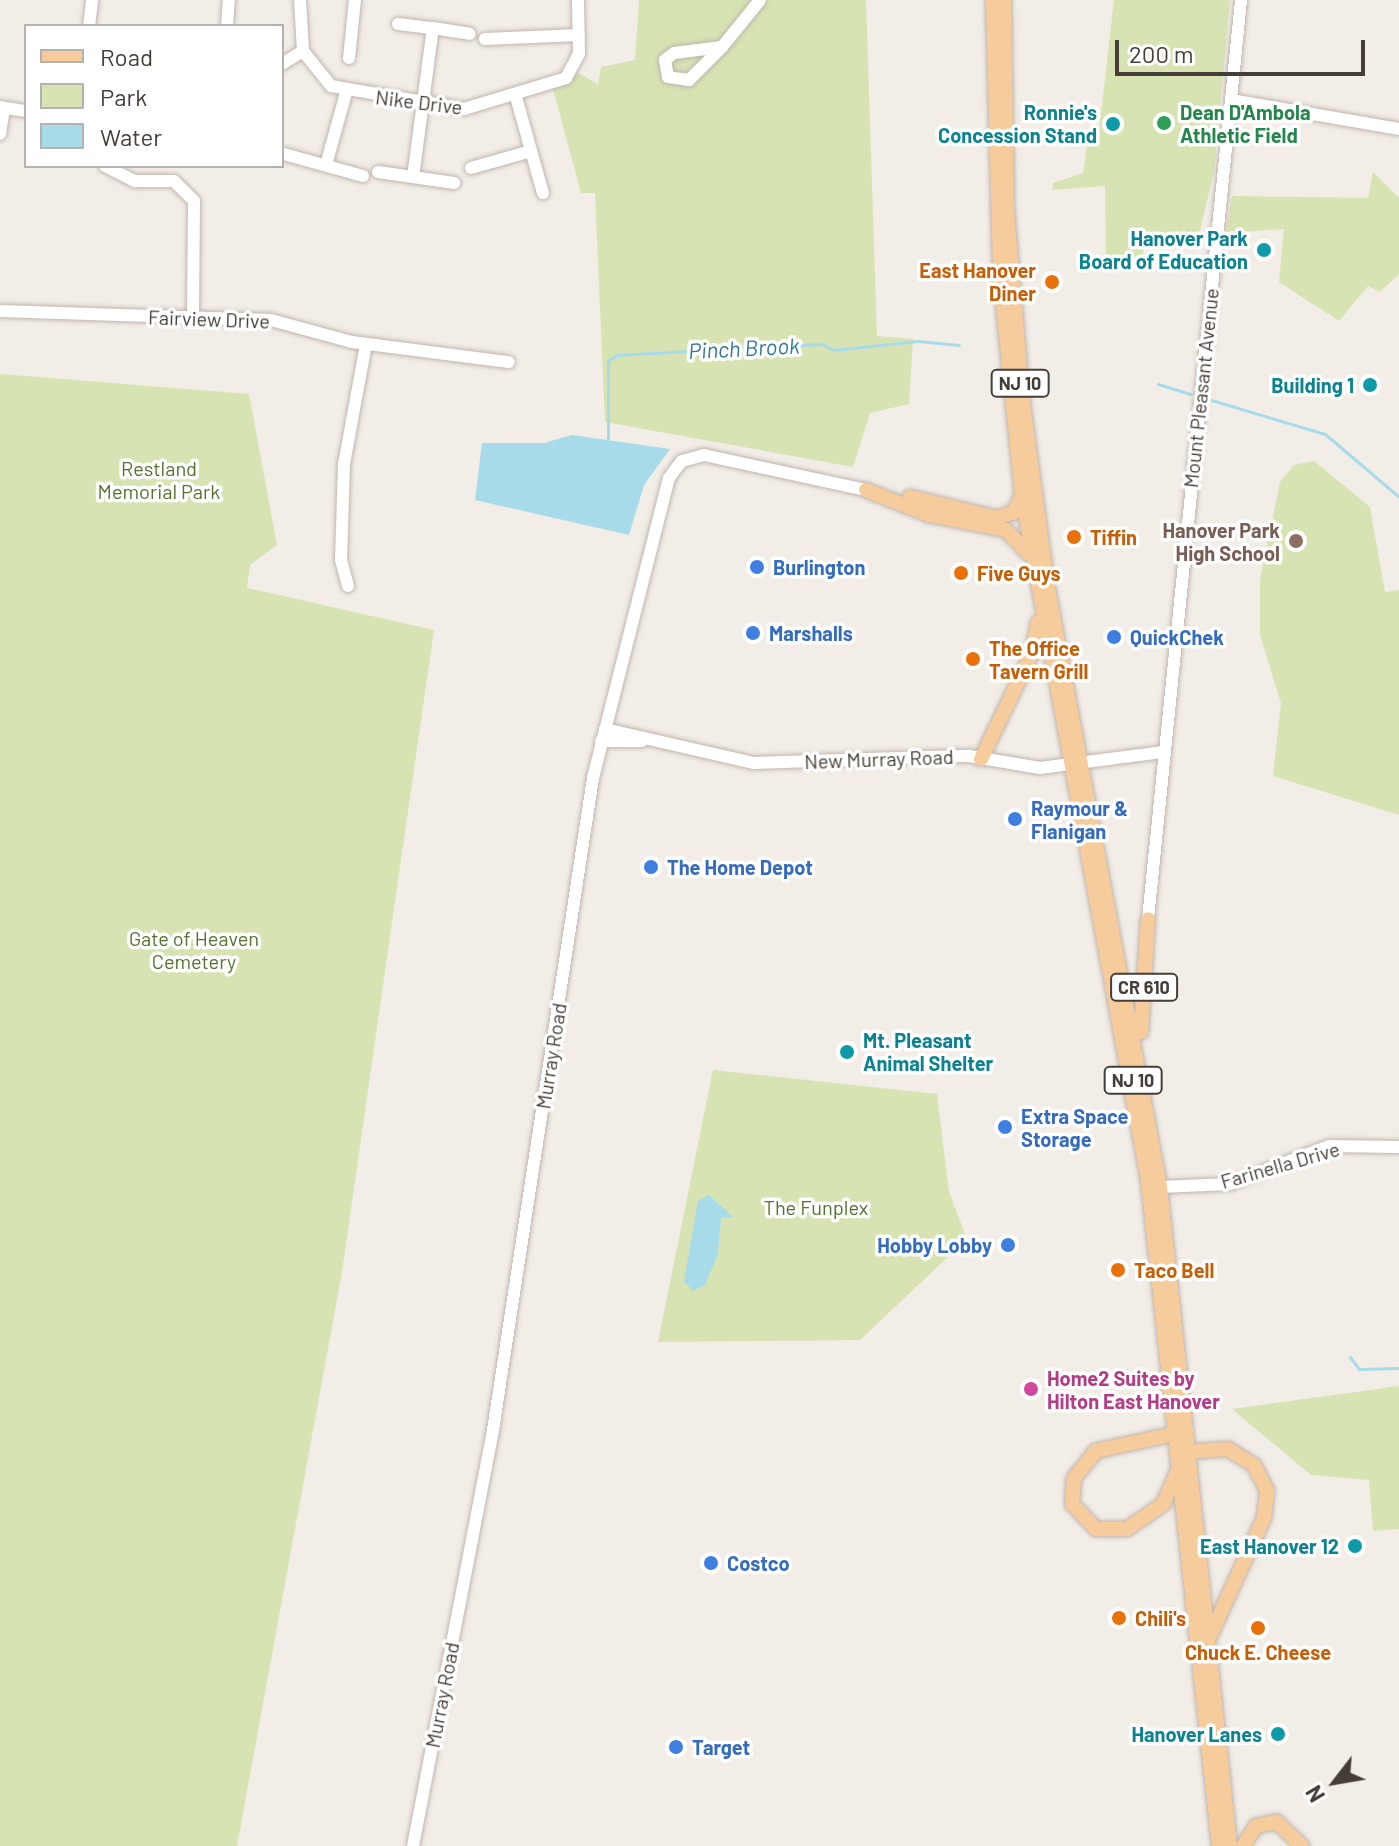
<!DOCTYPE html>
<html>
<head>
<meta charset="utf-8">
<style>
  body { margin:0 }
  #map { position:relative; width:1399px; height:1846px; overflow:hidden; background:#f2ede7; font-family:Barlow,sans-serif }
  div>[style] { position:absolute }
  .green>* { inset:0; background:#d7e3b3 }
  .water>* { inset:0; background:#a8dbea }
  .stream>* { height:3px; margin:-1.5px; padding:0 1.5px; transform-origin:1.5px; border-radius:1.5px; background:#a8dbea }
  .roads { filter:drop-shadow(0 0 2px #c0b6ae) drop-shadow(0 0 2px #c0b6ae) }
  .minor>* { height:12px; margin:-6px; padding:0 6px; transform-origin:6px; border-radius:6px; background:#fff }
  .major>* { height:14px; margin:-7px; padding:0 7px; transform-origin:7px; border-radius:7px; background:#f6cc9c }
  .dots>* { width:22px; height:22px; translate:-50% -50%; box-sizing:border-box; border:4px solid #fff; border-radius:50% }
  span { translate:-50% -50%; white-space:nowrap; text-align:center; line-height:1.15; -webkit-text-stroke:7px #fff; paint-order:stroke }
  .shield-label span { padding:2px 6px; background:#fff; border:2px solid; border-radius:6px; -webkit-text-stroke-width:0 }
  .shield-label { font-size:18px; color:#453d37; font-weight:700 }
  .street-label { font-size:20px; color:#453d37 }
  .culture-label { font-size:20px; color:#0d838f; font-weight:700 }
  .right { translate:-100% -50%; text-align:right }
  .left { translate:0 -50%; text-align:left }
  .leisure-label { font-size:20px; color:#27864d; font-weight:700 }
  .food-label { font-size:20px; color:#c56008; font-weight:700 }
  .park-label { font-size:20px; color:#54722f }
  .education-label { font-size:20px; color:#785e54; font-weight:700 }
  .shop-label { font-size:20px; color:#366cbe; font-weight:700 }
  .hotel-label { font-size:20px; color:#b23c85; font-weight:700 }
  .water-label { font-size:22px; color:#327b92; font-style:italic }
  .legend { position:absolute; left:24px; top:24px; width:260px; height:144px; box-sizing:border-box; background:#fff; border:2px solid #b5b1af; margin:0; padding:10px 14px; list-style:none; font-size:24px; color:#453d37 }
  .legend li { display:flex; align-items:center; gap:16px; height:40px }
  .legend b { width:40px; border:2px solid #b5b1af }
  .north { position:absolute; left:1295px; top:1742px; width:80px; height:80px; -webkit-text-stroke:6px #fff; paint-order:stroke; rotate:239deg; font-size:22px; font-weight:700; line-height:32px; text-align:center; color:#453d37 }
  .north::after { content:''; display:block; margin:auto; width:28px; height:36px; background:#453d37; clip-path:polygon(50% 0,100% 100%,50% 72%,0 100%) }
  .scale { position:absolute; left:1115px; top:40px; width:250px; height:36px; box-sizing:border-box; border:4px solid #453d37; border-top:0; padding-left:10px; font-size:24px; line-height:28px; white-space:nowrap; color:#453d37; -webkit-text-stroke:6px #fff; paint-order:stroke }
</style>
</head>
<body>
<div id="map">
  <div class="green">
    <i style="clip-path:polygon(639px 0,866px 0,877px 336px,913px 339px,909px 404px,870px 413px,853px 467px,605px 422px,595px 193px,581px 193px,552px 85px,573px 70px,598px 84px,601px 67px,635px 60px)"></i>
    <i style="clip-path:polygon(1114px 0,1230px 0,1214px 172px,1196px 247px,1145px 242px,1142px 259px,1106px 256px,1105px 186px,1052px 190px,1053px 183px,1083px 173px,1089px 132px,1099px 131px)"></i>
    <i style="clip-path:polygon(1373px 172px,1399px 198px,1399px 274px,1380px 292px,1368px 286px,1339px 321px,1279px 282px,1284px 229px,1226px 233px,1232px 196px,1368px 198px)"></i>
    <i style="clip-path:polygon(0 374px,249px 394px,277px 545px,250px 565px,247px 588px,434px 630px,342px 1272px,237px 1846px,0 1846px)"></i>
    <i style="clip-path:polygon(1314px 461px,1370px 507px,1385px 592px,1399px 590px,1399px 815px,1273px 776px,1281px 703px,1260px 635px,1260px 580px,1280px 482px,1294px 465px)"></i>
    <i style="clip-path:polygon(713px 1070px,937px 1094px,949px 1192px,967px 1239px,860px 1340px,658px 1342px)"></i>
    <i style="clip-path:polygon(1399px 1386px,1399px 1529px,1373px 1531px,1369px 1480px,1311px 1475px,1232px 1409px)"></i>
  </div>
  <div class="water">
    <i style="clip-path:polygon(572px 435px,670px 449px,644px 485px,629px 535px,475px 500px,482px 443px,544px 443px)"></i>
    <i style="clip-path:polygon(709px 1195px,733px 1217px,721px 1218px,718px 1254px,705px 1285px,693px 1291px,684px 1281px,698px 1201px)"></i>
  </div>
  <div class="stream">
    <i style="left:1158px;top:384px;width:34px;rotate:17deg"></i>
    <i style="left:1208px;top:399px;width:122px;rotate:16.7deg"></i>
    <i style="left:1325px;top:434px;width:97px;rotate:40.4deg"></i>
    <i style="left:608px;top:439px;width:78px;rotate:-90deg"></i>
    <i style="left:608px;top:361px;width:10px;rotate:-37deg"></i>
    <i style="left:616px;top:355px;width:205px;rotate:-3.1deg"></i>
    <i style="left:821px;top:344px;width:14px;rotate:25deg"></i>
    <i style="left:834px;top:350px;width:84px;rotate:-6.1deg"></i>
    <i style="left:918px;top:341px;width:41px;rotate:5.6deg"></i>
    <i style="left:1350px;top:1357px;width:15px;rotate:53deg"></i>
    <i style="left:1359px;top:1369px;width:40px;rotate:-1.4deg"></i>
  </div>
  <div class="roads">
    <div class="minor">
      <i style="left:300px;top:0;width:51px;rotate:86.6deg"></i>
      <i style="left:303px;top:51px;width:45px;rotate:51.3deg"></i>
      <i style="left:331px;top:86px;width:135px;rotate:9.8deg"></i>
      <i style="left:464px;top:109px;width:107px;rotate:-16.9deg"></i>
      <i style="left:566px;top:78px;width:27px;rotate:-62deg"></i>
      <i style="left:579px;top:54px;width:54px;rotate:-91.1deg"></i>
      <i style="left:398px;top:24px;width:35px;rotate:7deg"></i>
      <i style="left:89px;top:26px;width:26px;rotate:-83deg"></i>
      <i style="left:227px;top:26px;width:26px;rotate:-86deg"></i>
      <i style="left:485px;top:39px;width:94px;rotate:-2.4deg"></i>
      <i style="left:722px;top:47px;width:47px;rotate:135deg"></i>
      <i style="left:689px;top:80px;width:21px;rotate:-172deg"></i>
      <i style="left:668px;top:77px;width:17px;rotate:-100deg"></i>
      <i style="left:665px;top:60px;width:11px;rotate:-38deg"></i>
      <i style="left:674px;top:53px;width:48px;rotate:-7.1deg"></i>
      <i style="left:722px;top:47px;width:60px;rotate:-51deg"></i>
      <i style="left:349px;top:58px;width:58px;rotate:-84.1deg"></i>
      <i style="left:282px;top:64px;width:25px;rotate:-32deg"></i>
      <i style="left:516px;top:97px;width:100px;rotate:74.3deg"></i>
      <i style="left:1231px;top:100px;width:170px;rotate:9.8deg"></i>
      <i style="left:0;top:107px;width:26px;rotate:9deg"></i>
      <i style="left:0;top:134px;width:26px;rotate:-81deg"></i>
      <i style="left:284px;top:154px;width:82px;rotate:15.6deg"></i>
      <i style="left:326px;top:165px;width:75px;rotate:-74.5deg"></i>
      <i style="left:105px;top:166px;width:34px;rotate:27deg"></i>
      <i style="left:135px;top:181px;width:39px"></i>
      <i style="left:174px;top:181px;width:28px;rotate:45deg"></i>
      <i style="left:194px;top:201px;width:116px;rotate:90.5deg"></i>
      <i style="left:471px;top:168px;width:62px;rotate:-15.8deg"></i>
      <i style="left:378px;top:172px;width:77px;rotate:8.2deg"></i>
      <i style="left:413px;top:177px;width:150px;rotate:-82.4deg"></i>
      <i style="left:433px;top:28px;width:37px;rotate:9deg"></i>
      <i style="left:0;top:311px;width:271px;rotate:1.9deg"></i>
      <i style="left:271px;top:320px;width:84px;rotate:15.2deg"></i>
      <i style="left:352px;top:342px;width:158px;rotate:7.3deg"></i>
      <i style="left:348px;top:586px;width:27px;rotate:-105deg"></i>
      <i style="left:341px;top:560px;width:96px;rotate:-88.2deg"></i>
      <i style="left:344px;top:464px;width:122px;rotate:-79.6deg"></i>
      <i style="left:605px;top:729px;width:153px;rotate:12.9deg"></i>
      <i style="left:754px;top:763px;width:215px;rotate:-1.9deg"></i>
      <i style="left:969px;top:756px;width:72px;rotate:9.6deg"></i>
      <i style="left:1040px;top:768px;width:125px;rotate:-7.4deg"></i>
      <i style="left:601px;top:741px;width:41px"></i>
      <i style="left:1148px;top:919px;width:924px;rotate:-84.22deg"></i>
      <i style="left:1160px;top:1187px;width:70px;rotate:-2.5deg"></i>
      <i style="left:1230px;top:1184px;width:106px;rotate:-21deg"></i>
      <i style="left:1329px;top:1146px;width:70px;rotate:0.8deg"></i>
      <i style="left:413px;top:1846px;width:424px;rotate:-79.1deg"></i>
      <i style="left:493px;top:1430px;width:660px;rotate:-81.28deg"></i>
      <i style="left:593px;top:778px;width:309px;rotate:-75.8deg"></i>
      <i style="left:669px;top:478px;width:21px;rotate:-53deg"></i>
      <i style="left:682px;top:461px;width:23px;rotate:-15deg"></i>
      <i style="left:704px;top:455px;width:166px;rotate:12.2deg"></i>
    </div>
    <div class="major">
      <i style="left:993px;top:0;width:274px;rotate:88.5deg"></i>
      <i style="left:1000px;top:274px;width:222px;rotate:84.3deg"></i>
      <i style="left:1022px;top:495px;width:696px;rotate:79.58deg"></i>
      <i style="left:1148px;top:1180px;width:670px;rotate:83.91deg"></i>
      <i style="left:1004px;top:0;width:211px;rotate:89.2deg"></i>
      <i style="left:1007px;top:211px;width:194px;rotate:85.3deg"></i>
      <i style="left:1023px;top:404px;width:187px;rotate:82.3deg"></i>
      <i style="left:1048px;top:589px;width:608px;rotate:79.39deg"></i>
      <i style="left:1160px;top:1187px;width:663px;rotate:83.94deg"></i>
      <i style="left:866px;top:490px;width:68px;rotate:21.6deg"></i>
      <i style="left:929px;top:515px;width:78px;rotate:11deg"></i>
      <i style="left:1006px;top:530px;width:32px;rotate:46deg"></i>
      <i style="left:910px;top:497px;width:89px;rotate:13.6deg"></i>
      <i style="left:997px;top:518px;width:18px;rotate:-19deg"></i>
      <i style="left:1014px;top:512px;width:19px;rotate:-65deg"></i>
      <i style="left:981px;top:759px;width:118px;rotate:-64.3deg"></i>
      <i style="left:1032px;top:653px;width:31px;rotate:-79deg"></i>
      <i style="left:1141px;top:1032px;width:113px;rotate:-86.5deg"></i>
      <i style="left:1183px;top:1432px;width:89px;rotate:167.7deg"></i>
      <i style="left:1096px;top:1451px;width:35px;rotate:129deg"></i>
      <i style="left:1074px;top:1478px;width:26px;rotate:94deg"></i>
      <i style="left:1072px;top:1504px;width:35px;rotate:46deg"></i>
      <i style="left:1096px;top:1529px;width:31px"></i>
      <i style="left:1127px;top:1529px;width:44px;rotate:-34.8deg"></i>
      <i style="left:1163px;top:1504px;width:57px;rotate:-66.1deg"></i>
      <i style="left:1186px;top:1452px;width:42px;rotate:-4.1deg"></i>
      <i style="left:1228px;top:1449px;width:31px;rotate:32deg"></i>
      <i style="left:1254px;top:1465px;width:29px;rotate:63deg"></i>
      <i style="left:1267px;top:1491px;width:27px;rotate:96deg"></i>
      <i style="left:1264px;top:1518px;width:128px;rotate:114.6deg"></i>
      <i style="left:1243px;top:1846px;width:24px;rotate:-57deg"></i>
      <i style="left:1256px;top:1826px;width:21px;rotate:-11deg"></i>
      <i style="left:1277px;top:1822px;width:35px;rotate:44deg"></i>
    </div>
  </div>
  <div class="dots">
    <i style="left:1164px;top:123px;background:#2e9e5b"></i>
    <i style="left:1113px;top:124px;background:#0f9aa8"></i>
    <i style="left:1264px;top:250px;background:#0f9aa8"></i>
    <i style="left:1052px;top:282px;background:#e8710a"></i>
    <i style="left:1370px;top:385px;background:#0f9aa8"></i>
    <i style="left:1074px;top:537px;background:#e8710a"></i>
    <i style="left:1296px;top:541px;background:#8d6e63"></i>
    <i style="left:757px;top:567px;background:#3f7fe0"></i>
    <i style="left:961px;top:573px;background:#e8710a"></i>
    <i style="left:753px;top:633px;background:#3f7fe0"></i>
    <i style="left:1114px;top:637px;background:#3f7fe0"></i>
    <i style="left:973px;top:659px;background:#e8710a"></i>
    <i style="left:1015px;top:819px;background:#3f7fe0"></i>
    <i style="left:651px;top:867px;background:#3f7fe0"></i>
    <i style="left:847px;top:1052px;background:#0f9aa8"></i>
    <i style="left:1005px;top:1127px;background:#3f7fe0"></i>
    <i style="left:1008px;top:1245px;background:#3f7fe0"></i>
    <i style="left:1118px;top:1270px;background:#e8710a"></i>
    <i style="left:1031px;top:1389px;background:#d1479c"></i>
    <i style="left:1355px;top:1546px;background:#0f9aa8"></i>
    <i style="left:711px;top:1563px;background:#3f7fe0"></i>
    <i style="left:1119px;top:1618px;background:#e8710a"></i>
    <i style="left:1258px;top:1628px;background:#e8710a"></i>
    <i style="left:1278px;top:1734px;background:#0f9aa8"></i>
    <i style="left:676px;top:1747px;background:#3f7fe0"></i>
  </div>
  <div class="shield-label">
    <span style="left:1020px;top:383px">NJ 10</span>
    <span style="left:1144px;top:987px">CR 610</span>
    <span style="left:1133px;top:1080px">NJ 10</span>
  </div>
  <div class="street-label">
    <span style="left:419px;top:102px;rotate:7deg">Nike Drive</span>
    <span style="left:209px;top:319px;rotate:2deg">Fairview Drive</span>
    <span style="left:1201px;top:388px;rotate:-84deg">Mount Pleasant Avenue</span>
    <span style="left:879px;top:759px;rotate:-2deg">New Murray Road</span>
    <span style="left:551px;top:1056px;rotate:-81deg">Murray Road</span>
    <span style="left:1280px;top:1165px;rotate:-16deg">Farinella Drive</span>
    <span style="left:442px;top:1695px;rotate:-79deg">Murray Road</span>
  </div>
  <div class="culture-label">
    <span class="right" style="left:1097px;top:124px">Ronnie's<br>Concession Stand</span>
    <span class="right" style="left:1248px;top:250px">Hanover Park<br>Board of Education</span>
    <span class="right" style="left:1354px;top:385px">Building 1</span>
    <span class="left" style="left:863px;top:1052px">Mt. Pleasant<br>Animal Shelter</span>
    <span class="right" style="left:1339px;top:1546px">East Hanover 12</span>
    <span class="right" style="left:1262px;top:1734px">Hanover Lanes</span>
  </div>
  <div class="leisure-label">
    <span class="left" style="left:1180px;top:124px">Dean D'Ambola<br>Athletic Field</span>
  </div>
  <div class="food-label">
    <span class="right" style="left:1036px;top:282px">East Hanover<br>Diner</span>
    <span class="left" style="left:1090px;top:537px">Tiffin</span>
    <span class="left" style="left:977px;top:573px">Five Guys</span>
    <span class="left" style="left:989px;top:660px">The Office<br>Tavern Grill</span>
    <span class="left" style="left:1134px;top:1270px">Taco Bell</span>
    <span class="left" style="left:1135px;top:1618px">Chili's</span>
    <span style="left:1258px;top:1652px">Chuck E. Cheese</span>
  </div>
  <div class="park-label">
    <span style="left:159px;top:480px">Restland<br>Memorial Park</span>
    <span style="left:194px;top:950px">Gate of Heaven<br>Cemetery</span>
    <span style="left:816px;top:1207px">The Funplex</span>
  </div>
  <div class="education-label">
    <span class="right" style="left:1280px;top:542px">Hanover Park<br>High School</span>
  </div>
  <div class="shop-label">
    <span class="left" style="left:773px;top:567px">Burlington</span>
    <span class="left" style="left:769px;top:633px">Marshalls</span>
    <span class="left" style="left:1130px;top:637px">QuickChek</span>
    <span class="left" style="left:1031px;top:820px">Raymour &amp;<br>Flanigan</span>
    <span class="left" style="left:667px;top:867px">The Home Depot</span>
    <span class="left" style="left:1021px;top:1128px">Extra Space<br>Storage</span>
    <span class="right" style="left:992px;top:1245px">Hobby Lobby</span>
    <span class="left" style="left:727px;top:1563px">Costco</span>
    <span class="left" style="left:692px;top:1747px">Target</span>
  </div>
  <div class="hotel-label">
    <span class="left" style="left:1047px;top:1390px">Home2 Suites by<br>Hilton East Hanover</span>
  </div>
  <div class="water-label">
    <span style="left:744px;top:348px;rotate:-3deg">Pinch Brook</span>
  </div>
  <ul class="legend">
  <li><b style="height:10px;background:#f6cc9c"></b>Road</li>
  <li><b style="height:22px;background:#d7e3b3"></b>Park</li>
  <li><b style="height:22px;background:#a8dbea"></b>Water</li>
  </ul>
  <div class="north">N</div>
  <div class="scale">200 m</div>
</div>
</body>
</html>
